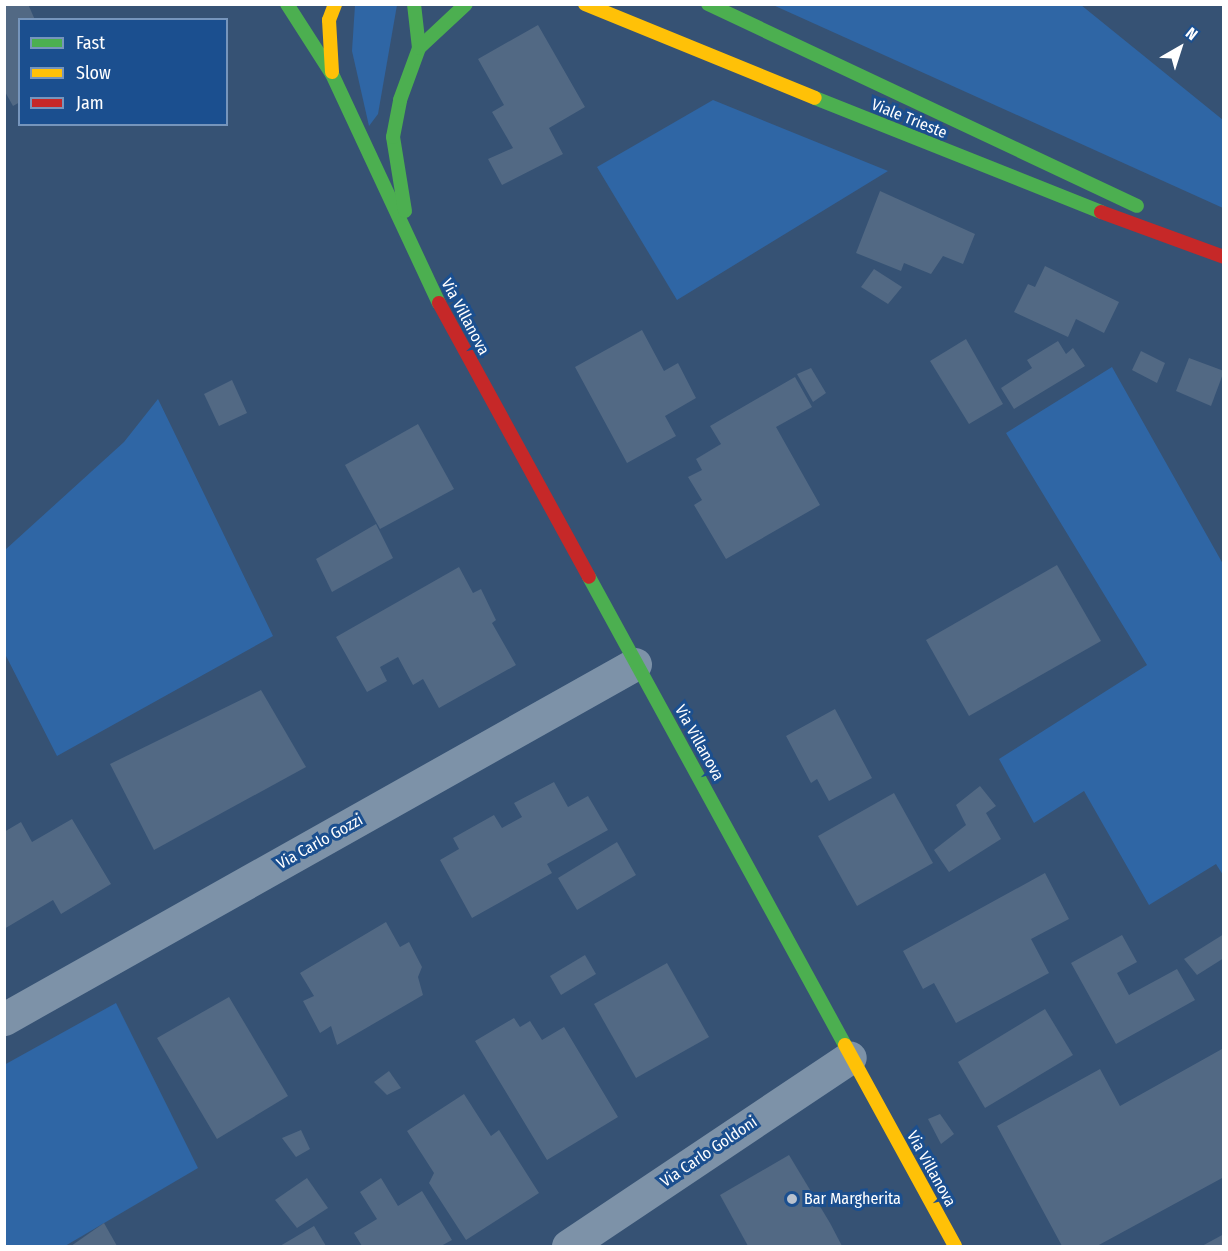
<!DOCTYPE html>
<html>
<head>
<meta charset="utf-8">
<style>
  body { margin:0 }
  #map { position:relative; width:1228px; height:1251px; overflow:hidden; background:#365274; font-family:"Fira Sans Condensed",sans-serif }
  div>[style] { position:absolute }
  .green>* { inset:0; background:#2f66a5 }
  .building>* { inset:0; background:#526984 }
  .street>* { height:33px; margin:-16.5px; padding:0 16.5px; transform-origin:16.5px; border-radius:16.5px; background:#7d92a8 }
  .fast>* { height:14px; margin:-7px; padding:0 7px; transform-origin:7px; border-radius:7px; background:#4caf50 }
  .slow>* { height:14px; margin:-7px; padding:0 7px; transform-origin:7px; border-radius:7px; background:#ffc107 }
  .jam>* { height:14px; margin:-7px; padding:0 7px; transform-origin:7px; border-radius:7px; background:#c62828 }
  .dots>* { width:16px; height:16px; translate:-50% -50%; box-sizing:border-box; border:3px solid #1b4f8f; border-radius:50% }
  span { translate:-50% -50%; white-space:nowrap; text-align:center; line-height:1.15; -webkit-text-stroke:6px #1b4f8f; paint-order:stroke }
  .street-label { font-size:16px; color:#fff }
  .poi-label { font-size:16px; color:#fff }
  .left { translate:0 -50%; text-align:left }
  .frame { position:absolute; inset:0; border:6px solid #fff; pointer-events:none }
  .legend { position:absolute; left:18px; top:18px; width:210px; height:108px; box-sizing:border-box; background:#1b4f8f; border:2px solid #7695bc; margin:0; padding:8px 10px; list-style:none; font-size:18px; color:#fff }
  .legend li { display:flex; align-items:center; gap:12px; height:30px }
  .legend b { width:30px; border:2px solid #7695bc }
  .north { position:absolute; left:1150px; top:18px; width:60px; height:60px; -webkit-text-stroke:4px #1b4f8f; paint-order:stroke; rotate:39deg; font-size:16px; font-weight:700; line-height:24px; text-align:center; color:#fff }
  .north::after { content:''; display:block; margin:auto; width:21px; height:27px; background:#fff; clip-path:polygon(50% 0,100% 100%,50% 72%,0 100%) }
</style>
</head>
<body>
<div id="map">
  <div class="green">
    <i style="clip-path:polygon(355px 5px,397px 5px,378px 114px,369px 126px,352px 51px)"></i>
    <i style="clip-path:polygon(773px 5px,1081px 5px,1223px 120px,1223px 208px)"></i>
    <i style="clip-path:polygon(713px 100px,888px 171px,677px 300px,597px 167px)"></i>
    <i style="clip-path:polygon(1112px 367px,1223px 564px,1223px 875px,1216px 864px,1149px 905px,1084px 791px,1034px 823px,999px 759px,1147px 665px,1006px 433px)"></i>
    <i style="clip-path:polygon(158px 399px,273px 636px,57px 756px,5px 654px,5px 550px,124px 442px)"></i>
    <i style="clip-path:polygon(116px 1003px,198px 1168px,65px 1246px,5px 1246px,4px 1065px)"></i>
  </div>
  <div class="building">
    <i style="clip-path:polygon(4px 4px,28px 4px,35px 20px,20px 20px,20px 102px,13px 106px,4px 90px)"></i>
    <i style="clip-path:polygon(538px 25px,585px 107px,549px 128px,563px 154px,502px 185px,488px 159px,513px 148px,492px 112px,504px 105px,478px 59px)"></i>
    <i style="clip-path:polygon(880px 191px,975px 234px,963px 264px,943px 256px,931px 274px,904px 263px,901px 271px,856px 253px)"></i>
    <i style="clip-path:polygon(1045px 266px,1119px 302px,1104px 333px,1076px 319px,1068px 337px,1014px 312px,1028px 284px,1035px 287px)"></i>
    <i style="clip-path:polygon(874px 269px,902px 287px,888px 304px,861px 287px)"></i>
    <i style="clip-path:polygon(642px 330px,664px 371px,678px 363px,696px 398px,665px 416px,676px 436px,627px 463px,575px 367px)"></i>
    <i style="clip-path:polygon(966px 339px,1003px 404px,969px 424px,930px 361px)"></i>
    <i style="clip-path:polygon(1058px 341px,1066px 354px,1073px 348px,1085px 366px,1014px 409px,1001px 388px,1032px 368px,1027px 360px)"></i>
    <i style="clip-path:polygon(1141px 351px,1165px 363px,1157px 383px,1132px 370px)"></i>
    <i style="clip-path:polygon(1189px 358px,1224px 371px,1211px 406px,1176px 391px)"></i>
    <i style="clip-path:polygon(811px 368px,826px 393px,813px 402px,797px 374px)"></i>
    <i style="clip-path:polygon(795px 377px,812px 407px,776px 427px,820px 505px,726px 559px,694px 505px,702px 500px,688px 477px,702px 470px,696px 459px,721px 444px,710px 426px)"></i>
    <i style="clip-path:polygon(232px 380px,247px 413px,219px 426px,204px 394px)"></i>
    <i style="clip-path:polygon(418px 424px,454px 489px,380px 529px,345px 465px)"></i>
    <i style="clip-path:polygon(376px 524px,393px 558px,332px 592px,316px 559px)"></i>
    <i style="clip-path:polygon(1057px 565px,1101px 641px,969px 716px,926px 640px)"></i>
    <i style="clip-path:polygon(459px 567px,473px 593px,481px 589px,496px 620px,492px 623px,516px 665px,439px 708px,423px 679px,413px 685px,398px 657px,380px 667px,387px 681px,367px 692px,336px 637px)"></i>
    <i style="clip-path:polygon(261px 690px,306px 767px,154px 850px,110px 764px)"></i>
    <i style="clip-path:polygon(835px 709px,872px 778px,829px 801px,817px 779px,811px 783px,786px 736px)"></i>
    <i style="clip-path:polygon(554px 782px,568px 807px,588px 796px,608px 830px,547px 864px,552px 873px,472px 918px,440px 860px,459px 849px,453px 838px,494px 815px,502px 828px,522px 817px,514px 803px)"></i>
    <i style="clip-path:polygon(980px 786px,996px 806px,986px 813px,1001px 839px,949px 872px,934px 850px,966px 825px,956px 805px)"></i>
    <i style="clip-path:polygon(894px 793px,933px 863px,857px 906px,818px 836px)"></i>
    <i style="clip-path:polygon(72px 819px,111px 884px,61px 914px,53px 900px,4px 929px,4px 832px,21px 822px,32px 842px)"></i>
    <i style="clip-path:polygon(617px 842px,636px 875px,577px 910px,558px 878px)"></i>
    <i style="clip-path:polygon(1045px 873px,1069px 919px,1031px 939px,1049px 973px,956px 1023px,934px 983px,923px 989px,903px 951px)"></i>
    <i style="clip-path:polygon(386px 922px,400px 947px,409px 942px,422px 967px,418px 977px,423px 995px,337px 1045px,331px 1026px,320px 1033px,303px 1001px,314px 996px,300px 973px)"></i>
    <i style="clip-path:polygon(1224px 934px,1224px 958px,1197px 975px,1184px 959px)"></i>
    <i style="clip-path:polygon(1122px 935px,1137px 962px,1117px 973px,1129px 995px,1177px 969px,1195px 1000px,1116px 1044px,1071px 963px)"></i>
    <i style="clip-path:polygon(585px 955px,596px 974px,561px 995px,550px 976px)"></i>
    <i style="clip-path:polygon(667px 963px,709px 1037px,636px 1078px,594px 1004px)"></i>
    <i style="clip-path:polygon(229px 997px,288px 1096px,217px 1139px,157px 1038px)"></i>
    <i style="clip-path:polygon(1045px 1009px,1073px 1055px,985px 1108px,958px 1062px)"></i>
    <i style="clip-path:polygon(514px 1018px,520px 1027px,530px 1021px,542px 1040px,564px 1027px,618px 1117px,547px 1160px,475px 1041px)"></i>
    <i style="clip-path:polygon(1222px 1049px,1224px 1177px,1097px 1246px,1062px 1246px,997px 1126px,1100px 1069px,1120px 1106px)"></i>
    <i style="clip-path:polygon(389px 1071px,401px 1088px,387px 1095px,374px 1082px)"></i>
    <i style="clip-path:polygon(464px 1094px,491px 1136px,499px 1130px,539px 1193px,466px 1240px,429px 1183px,434px 1173px,407px 1131px)"></i>
    <i style="clip-path:polygon(940px 1114px,954px 1134px,941px 1144px,928px 1119px)"></i>
    <i style="clip-path:polygon(301px 1130px,310px 1149px,296px 1157px,282px 1138px)"></i>
    <i style="clip-path:polygon(789px 1155px,830px 1223px,842px 1246px,748px 1246px,720px 1195px)"></i>
    <i style="clip-path:polygon(307px 1178px,328px 1208px,297px 1228px,275px 1200px)"></i>
    <i style="clip-path:polygon(381px 1178px,398px 1206px,422px 1191px,452px 1240px,441px 1246px,362px 1246px,354px 1233px,377px 1219px,360px 1192px)"></i>
    <i style="clip-path:polygon(104px 1223px,117px 1246px,71px 1246px)"></i>
    <i style="clip-path:polygon(314px 1226px,326px 1246px,280px 1246px)"></i>
    <i style="clip-path:polygon(1224px 1234px,1224px 1246px,1202px 1246px)"></i>
  </div>
  <div class="street">
    <i style="left:4px;top:1019px;width:724px;rotate:-29.36deg"></i>
    <i style="left:568px;top:1246px;width:339px;rotate:-33.8deg"></i>
  </div>
  <div class="fast">
    <i style="left:287px;top:4px;width:83px;rotate:57.3deg"></i>
    <i style="left:332px;top:74px;width:253px;rotate:65deg"></i>
    <i style="left:414px;top:4px;width:44px;rotate:83.5deg"></i>
    <i style="left:708px;top:4px;width:474px;rotate:25.2deg"></i>
    <i style="left:815px;top:98px;width:308px;rotate:21.7deg"></i>
    <i style="left:405px;top:211px;width:75px;rotate:-99.2deg"></i>
    <i style="left:393px;top:137px;width:38px;rotate:-79deg"></i>
    <i style="left:400px;top:100px;width:55px;rotate:-69.9deg"></i>
    <i style="left:419px;top:48px;width:64px;rotate:-43.1deg"></i>
    <i style="left:589px;top:577px;width:533px;rotate:61.32deg"></i>
  </div>
  <div class="slow">
    <i style="left:585px;top:4px;width:248px;rotate:22.2deg"></i>
    <i style="left:332px;top:72px;width:52px;rotate:-93.3deg"></i>
    <i style="left:329px;top:20px;width:17px;rotate:-69deg"></i>
    <i style="left:845px;top:1045px;width:229px;rotate:61.3deg"></i>
  </div>
  <div class="jam">
    <i style="left:1101px;top:212px;width:131px;rotate:20.1deg"></i>
    <i style="left:439px;top:303px;width:312px;rotate:61.3deg"></i>
  </div>
  <div class="dots">
    <i style="left:792px;top:1199px;background:#b9c2ce"></i>
  </div>
  <div class="street-label">
    <span style="left:909px;top:119px;rotate:22deg">Viale Trieste</span>
    <span style="left:465px;top:317px;rotate:62deg">Via Villanova</span>
    <span style="left:699px;top:743px;rotate:61deg">Via Villanova</span>
    <span style="left:320px;top:842px;rotate:-29deg">Via Carlo Gozzi</span>
    <span style="left:709px;top:1152px;rotate:-34deg">Via Carlo Goldoni</span>
    <span style="left:931px;top:1169px;rotate:61deg">Via Villanova</span>
  </div>
  <div class="poi-label">
    <span class="left" style="left:804px;top:1199px">Bar Margherita</span>
  </div>
  <div class="frame"></div>
  <ul class="legend">
  <li><b style="height:8px;background:#4caf50"></b>Fast</li>
  <li><b style="height:8px;background:#ffc107"></b>Slow</li>
  <li><b style="height:8px;background:#c62828"></b>Jam</li>
  </ul>
  <div class="north">N</div>
</div>
</body>
</html>
